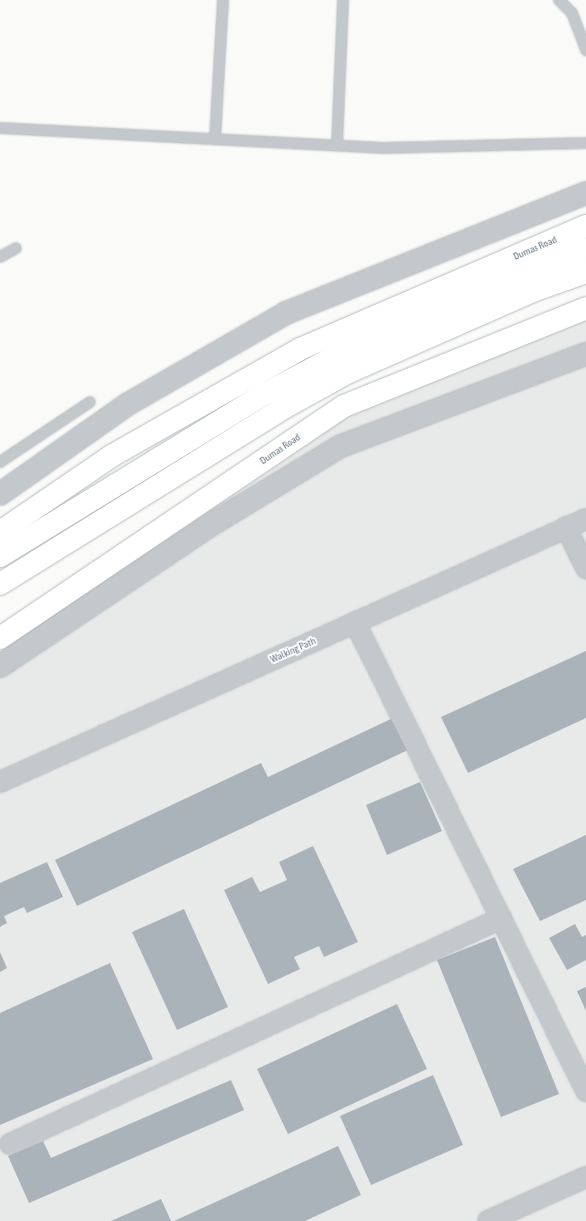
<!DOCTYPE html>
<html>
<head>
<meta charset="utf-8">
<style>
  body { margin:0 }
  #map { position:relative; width:586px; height:1221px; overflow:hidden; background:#fafaf8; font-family:"Asap Condensed",sans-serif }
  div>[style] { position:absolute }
  .built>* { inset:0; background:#e8e9e9 }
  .building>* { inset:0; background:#aab3b9 }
  .roads { filter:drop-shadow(0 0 1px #b3babf) drop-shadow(0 0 1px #b3babf) }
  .service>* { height:10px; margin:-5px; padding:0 5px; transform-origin:5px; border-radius:5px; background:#c3c8cc }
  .minor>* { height:20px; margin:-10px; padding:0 10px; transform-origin:10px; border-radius:10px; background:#c3c8cc }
  .tertiary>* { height:22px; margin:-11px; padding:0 11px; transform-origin:11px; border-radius:11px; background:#c3c8cc }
  .secondary>* { height:22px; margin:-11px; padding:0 11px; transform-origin:11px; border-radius:11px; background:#fff }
  .primary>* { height:22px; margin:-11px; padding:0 11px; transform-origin:11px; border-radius:11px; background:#fff }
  span { translate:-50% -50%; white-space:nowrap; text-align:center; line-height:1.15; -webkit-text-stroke:4px #fff; paint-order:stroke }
  .street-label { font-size:10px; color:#657683 }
</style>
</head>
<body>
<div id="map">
  <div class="built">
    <i style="clip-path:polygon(586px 320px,586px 1221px,0 1221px,0 652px,88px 575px,347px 414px)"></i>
  </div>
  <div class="building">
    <i style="clip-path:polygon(586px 651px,586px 718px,468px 773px,441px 717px)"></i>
    <i style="clip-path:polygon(393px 718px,408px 750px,77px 906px,55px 860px,261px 763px,268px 777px)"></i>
    <i style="clip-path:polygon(420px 782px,442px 831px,387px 855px,366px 805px)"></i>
    <i style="clip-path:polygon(586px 835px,586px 900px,540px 921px,513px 869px)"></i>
    <i style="clip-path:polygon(313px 846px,358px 942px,324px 957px,319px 946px,294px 957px,300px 969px,268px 984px,224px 890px,252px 877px,260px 892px,287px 880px,279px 862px)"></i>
    <i style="clip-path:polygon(47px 862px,63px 897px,27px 913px,24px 907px,4px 916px,7px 923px,0 927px,0 883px)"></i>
    <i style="clip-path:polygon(184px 909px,228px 1007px,177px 1030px,132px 932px)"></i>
    <i style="clip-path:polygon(575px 924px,582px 937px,586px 935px,586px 960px,567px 970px,549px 938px)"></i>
    <i style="clip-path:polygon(495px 937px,559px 1094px,501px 1117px,437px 960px)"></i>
    <i style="clip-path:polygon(0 952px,7px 968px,0 972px)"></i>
    <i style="clip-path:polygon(110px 963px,153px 1059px,0 1125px,0 1013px)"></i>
    <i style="clip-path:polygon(586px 987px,586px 1011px,577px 991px)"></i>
    <i style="clip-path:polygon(397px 1004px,427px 1069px,288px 1134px,257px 1069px)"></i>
    <i style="clip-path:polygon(433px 1075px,463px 1145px,371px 1185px,340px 1116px)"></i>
    <i style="clip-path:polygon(231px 1080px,244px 1110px,29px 1203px,8px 1156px,43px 1141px,51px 1158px)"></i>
    <i style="clip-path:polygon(338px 1146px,361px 1195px,305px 1221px,174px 1221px)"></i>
    <i style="clip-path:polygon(161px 1199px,171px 1221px,111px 1221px)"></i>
  </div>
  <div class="roads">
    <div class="service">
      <i style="left:559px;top:0;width:18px;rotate:45deg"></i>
      <i style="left:572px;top:13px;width:40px;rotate:69deg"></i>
      <i style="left:0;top:128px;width:384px;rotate:3deg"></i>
      <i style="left:383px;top:148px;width:203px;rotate:-1.4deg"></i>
      <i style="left:215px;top:139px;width:139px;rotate:-86.7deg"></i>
      <i style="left:337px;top:145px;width:145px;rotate:-87.6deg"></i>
      <i style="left:0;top:257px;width:18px;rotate:-29deg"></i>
      <i style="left:0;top:462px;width:108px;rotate:-33.7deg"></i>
    </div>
    <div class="minor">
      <i style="left:566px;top:527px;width:46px;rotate:64deg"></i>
      <i style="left:355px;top:622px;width:523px;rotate:63.78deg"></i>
      <i style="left:0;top:782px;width:642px;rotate:-24.17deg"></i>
      <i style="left:10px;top:1144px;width:541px;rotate:-24.67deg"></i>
      <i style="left:488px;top:1221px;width:107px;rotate:-24.2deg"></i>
    </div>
    <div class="tertiary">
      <i style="left:0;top:494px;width:156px;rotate:-35.1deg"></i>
      <i style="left:128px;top:404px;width:182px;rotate:-29.9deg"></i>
      <i style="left:286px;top:313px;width:323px;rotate:-21.8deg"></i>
      <i style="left:0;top:666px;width:261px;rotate:-33.8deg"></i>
      <i style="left:217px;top:521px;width:145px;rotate:-31.2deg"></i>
      <i style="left:341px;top:446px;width:262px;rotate:-20.6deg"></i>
    </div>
    <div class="secondary">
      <i style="left:0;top:556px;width:304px;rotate:-31.5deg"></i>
      <i style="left:259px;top:397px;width:107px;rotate:-27.8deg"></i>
      <i style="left:354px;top:347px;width:252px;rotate:-22.9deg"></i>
      <i style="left:0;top:584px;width:335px;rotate:-31.8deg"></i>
      <i style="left:285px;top:407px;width:73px;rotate:-28.7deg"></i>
      <i style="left:349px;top:372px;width:201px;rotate:-23.8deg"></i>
      <i style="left:533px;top:291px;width:56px;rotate:-19.7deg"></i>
    </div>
    <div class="primary">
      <i style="left:0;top:532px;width:137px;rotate:-34.3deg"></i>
      <i style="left:113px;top:455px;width:215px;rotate:-29.5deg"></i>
      <i style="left:300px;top:349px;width:311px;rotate:-23.3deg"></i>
      <i style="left:0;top:638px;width:415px;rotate:-34deg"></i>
      <i style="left:344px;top:406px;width:261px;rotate:-22deg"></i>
    </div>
  </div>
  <div class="street-label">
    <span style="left:535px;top:248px;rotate:-23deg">Dumas Road</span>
    <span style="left:280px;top:449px;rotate:-34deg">Dumas Road</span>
    <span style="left:293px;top:650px;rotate:-24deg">Walking Path</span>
  </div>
</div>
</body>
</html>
